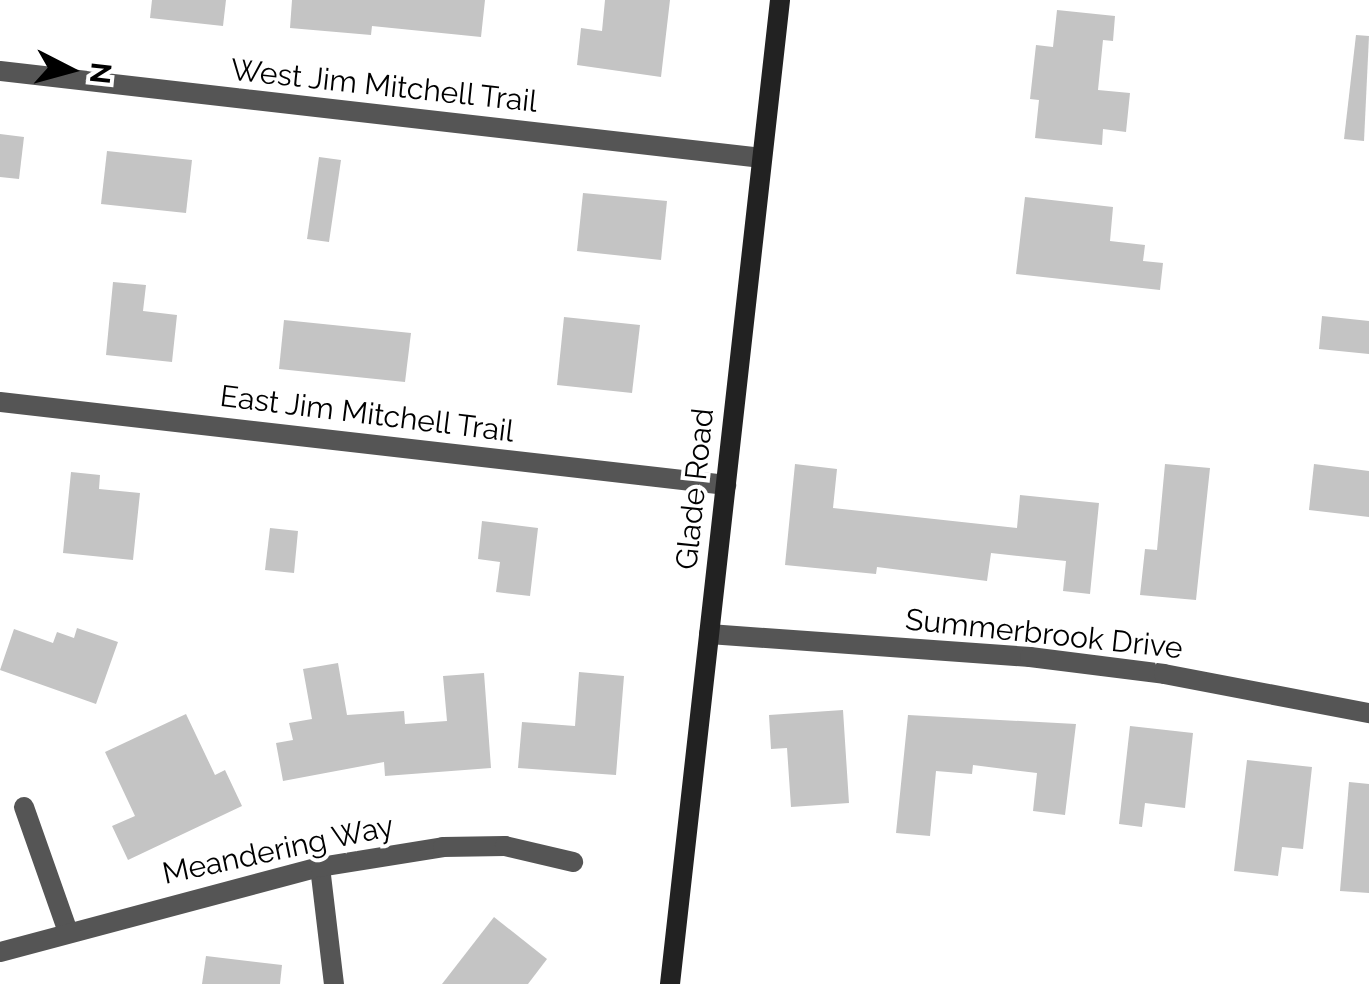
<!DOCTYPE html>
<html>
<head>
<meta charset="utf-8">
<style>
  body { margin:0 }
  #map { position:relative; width:1369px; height:984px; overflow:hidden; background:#fff; font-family:Raleway,sans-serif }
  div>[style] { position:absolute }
  .building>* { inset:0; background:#c4c4c4 }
  .minor>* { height:20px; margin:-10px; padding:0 10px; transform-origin:10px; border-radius:10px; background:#555 }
  .secondary>* { height:20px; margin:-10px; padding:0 10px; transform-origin:10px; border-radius:10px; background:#222 }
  span { translate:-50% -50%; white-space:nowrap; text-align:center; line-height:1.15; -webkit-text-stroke:8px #fff; paint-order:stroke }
  .street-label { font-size:30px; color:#000 }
  .north { position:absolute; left:20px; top:20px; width:100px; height:100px; -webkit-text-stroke:8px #fff; paint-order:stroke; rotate:96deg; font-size:28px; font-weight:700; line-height:40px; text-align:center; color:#000 }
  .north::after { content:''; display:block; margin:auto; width:35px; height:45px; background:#000; clip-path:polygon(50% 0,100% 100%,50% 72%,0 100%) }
</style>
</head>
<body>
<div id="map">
  <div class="building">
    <i style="clip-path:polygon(152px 0,226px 0,223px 26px,150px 18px)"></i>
    <i style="clip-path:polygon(292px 0,485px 0,481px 37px,372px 26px,371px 35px,290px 28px)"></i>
    <i style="clip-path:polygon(605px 0,670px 0,661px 77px,577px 65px,581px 28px,602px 31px)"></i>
    <i style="clip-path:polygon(1057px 10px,1115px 16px,1113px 41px,1103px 40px,1098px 90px,1130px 93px,1126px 132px,1103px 129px,1102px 145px,1035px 138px,1039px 100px,1030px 99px,1036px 45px,1053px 47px)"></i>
    <i style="clip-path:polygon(1356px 35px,1369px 36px,1364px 141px,1344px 139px)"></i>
    <i style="clip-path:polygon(0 134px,24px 137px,19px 179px,0 177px)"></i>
    <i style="clip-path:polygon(107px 151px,192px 160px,186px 213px,101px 204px)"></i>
    <i style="clip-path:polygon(319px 157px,341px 160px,329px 242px,307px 239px)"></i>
    <i style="clip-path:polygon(583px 193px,667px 201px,661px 260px,577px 251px)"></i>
    <i style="clip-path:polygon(1025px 197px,1113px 207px,1110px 241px,1145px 245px,1143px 261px,1163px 263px,1160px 290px,1016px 274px)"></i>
    <i style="clip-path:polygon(113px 282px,146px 285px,143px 311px,177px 315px,172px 362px,106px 355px)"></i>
    <i style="clip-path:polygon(1322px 316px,1369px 321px,1369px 354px,1319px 349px)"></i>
    <i style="clip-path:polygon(564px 317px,640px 325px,632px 393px,557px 385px)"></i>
    <i style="clip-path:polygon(284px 320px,411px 333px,405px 382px,279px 369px)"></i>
    <i style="clip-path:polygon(795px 464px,837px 469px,833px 508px,1017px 528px,1020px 495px,1099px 503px,1090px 594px,1063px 591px,1066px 561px,991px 553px,987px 581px,877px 567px,876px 574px,785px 565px)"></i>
    <i style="clip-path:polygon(1165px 464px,1210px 468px,1196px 600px,1140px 595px,1145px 549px,1157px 550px)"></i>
    <i style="clip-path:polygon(1314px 464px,1369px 471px,1369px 517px,1309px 510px)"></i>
    <i style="clip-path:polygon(71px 472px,100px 475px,99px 489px,140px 493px,133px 560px,63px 553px)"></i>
    <i style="clip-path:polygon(482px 521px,538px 528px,530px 596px,496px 592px,500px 562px,478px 559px)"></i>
    <i style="clip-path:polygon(270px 528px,298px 531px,294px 573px,265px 570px)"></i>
    <i style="clip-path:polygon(77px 628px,118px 642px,96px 704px,0 670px,14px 629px,53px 643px,57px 632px,74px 638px)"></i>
    <i style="clip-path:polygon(338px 663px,347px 715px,404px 711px,405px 724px,447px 721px,443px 676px,484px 673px,491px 768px,385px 776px,384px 762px,283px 781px,276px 743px,293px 740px,289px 723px,312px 719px,303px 669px)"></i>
    <i style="clip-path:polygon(579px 672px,624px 676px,616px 775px,518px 768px,522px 722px,575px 726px)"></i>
    <i style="clip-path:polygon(843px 710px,849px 803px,791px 807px,787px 748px,771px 749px,769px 715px)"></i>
    <i style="clip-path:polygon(186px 714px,215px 775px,225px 770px,242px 806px,128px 860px,112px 826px,135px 816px,105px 752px)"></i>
    <i style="clip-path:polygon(908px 715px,1076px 724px,1065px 815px,1033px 811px,1037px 773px,973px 765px,972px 774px,936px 771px,930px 836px,896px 833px)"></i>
    <i style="clip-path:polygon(1130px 726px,1193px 733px,1185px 808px,1145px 803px,1142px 827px,1119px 824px)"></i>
    <i style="clip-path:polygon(1247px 760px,1312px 767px,1303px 849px,1282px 847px,1278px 876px,1234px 871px)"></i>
    <i style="clip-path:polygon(1349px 782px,1369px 784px,1369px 893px,1340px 891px)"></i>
    <i style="clip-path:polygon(494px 917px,547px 959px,528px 984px,442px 984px)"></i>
    <i style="clip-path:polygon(206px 956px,282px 965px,280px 984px,202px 984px)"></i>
  </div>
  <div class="minor">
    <i style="left:0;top:71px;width:767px;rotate:6.51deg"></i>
    <i style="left:0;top:402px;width:731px;rotate:6.52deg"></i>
    <i style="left:709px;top:634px;width:322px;rotate:4.1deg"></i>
    <i style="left:1030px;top:657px;width:135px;rotate:7.2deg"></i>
    <i style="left:1164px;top:674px;width:209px;rotate:10.8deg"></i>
    <i style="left:24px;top:807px;width:129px;rotate:70.6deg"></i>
    <i style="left:320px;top:867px;width:118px;rotate:83.2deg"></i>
    <i style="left:0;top:952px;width:331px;rotate:-14.9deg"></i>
    <i style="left:320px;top:867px;width:125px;rotate:-9.2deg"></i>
    <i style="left:443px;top:847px;width:62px;rotate:-0.9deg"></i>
    <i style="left:505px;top:846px;width:70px;rotate:13.2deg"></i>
  </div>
  <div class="secondary">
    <i style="left:670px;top:984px;width:990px;rotate:-83.62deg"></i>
  </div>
  <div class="street-label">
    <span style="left:384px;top:86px;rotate:6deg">West Jim Mitchell Trail</span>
    <span style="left:367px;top:414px;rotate:7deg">East Jim Mitchell Trail</span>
    <span style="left:695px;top:489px;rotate:-84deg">Glade Road</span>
    <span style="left:1044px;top:634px;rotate:6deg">Summerbrook Drive</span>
    <span style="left:278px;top:850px;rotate:-12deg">Meandering Way</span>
  </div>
  <div class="north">N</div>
</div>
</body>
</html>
